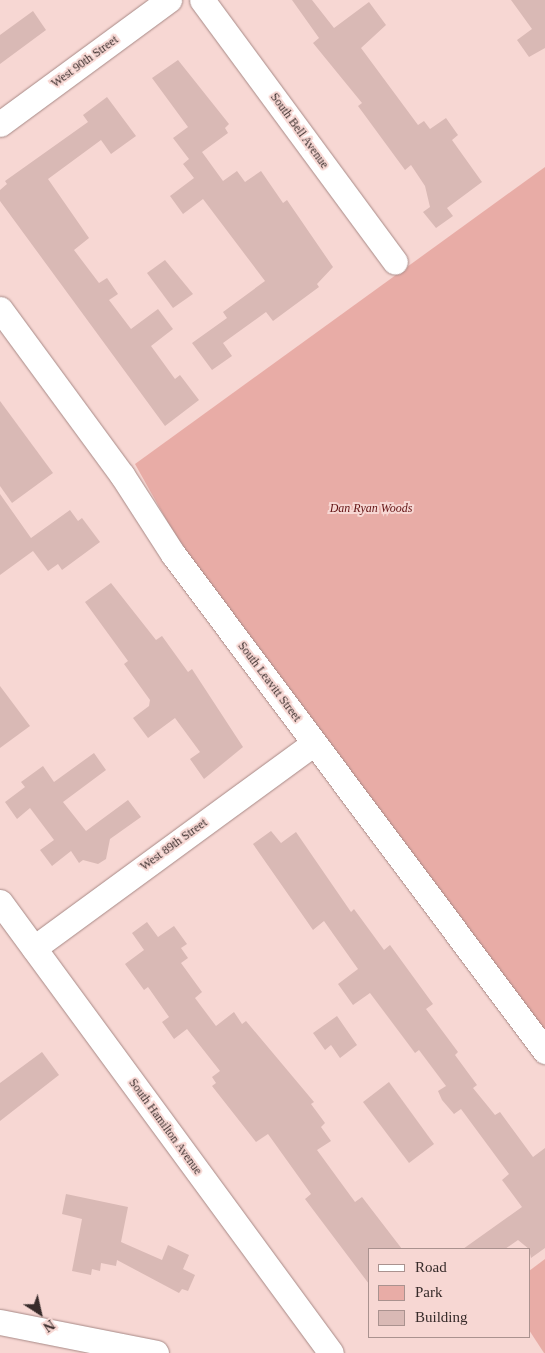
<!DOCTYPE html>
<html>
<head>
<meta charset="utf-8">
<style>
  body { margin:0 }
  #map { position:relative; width:545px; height:1353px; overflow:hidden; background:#f7d7d3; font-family:"Times New Roman",serif }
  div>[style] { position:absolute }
  .green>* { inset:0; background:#e8aca6 }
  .building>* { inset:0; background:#d9b9b5 }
  .roads { filter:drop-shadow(0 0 1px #a78986) drop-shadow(0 0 1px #a78986) }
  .minor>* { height:25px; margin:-12.5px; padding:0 12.5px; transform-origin:12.5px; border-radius:12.5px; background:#fff }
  span { translate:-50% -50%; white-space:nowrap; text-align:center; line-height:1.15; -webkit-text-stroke:4px #f7d7d3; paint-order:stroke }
  .street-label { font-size:12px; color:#372b2a }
  .park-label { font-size:12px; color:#631314; font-style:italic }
  .legend { position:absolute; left:368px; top:1248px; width:162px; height:90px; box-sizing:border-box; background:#f7d7d3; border:1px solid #aa928f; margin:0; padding:6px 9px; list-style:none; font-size:15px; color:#372b2a }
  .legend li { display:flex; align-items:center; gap:10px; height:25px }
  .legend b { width:25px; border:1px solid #aa928f }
  .north { position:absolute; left:15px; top:1288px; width:50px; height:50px; -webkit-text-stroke:4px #f7d7d3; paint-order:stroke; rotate:145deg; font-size:14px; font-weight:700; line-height:20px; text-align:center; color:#372b2a }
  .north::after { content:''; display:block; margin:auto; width:18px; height:22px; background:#372b2a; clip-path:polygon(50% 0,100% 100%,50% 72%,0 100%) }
</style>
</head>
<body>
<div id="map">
  <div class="green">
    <i style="clip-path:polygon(545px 167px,545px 1036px,181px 546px,135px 464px)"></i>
    <i style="clip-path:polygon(545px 1259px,545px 1353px,544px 1353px,529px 1330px,529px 1271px)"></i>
  </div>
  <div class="building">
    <i style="clip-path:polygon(292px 0,312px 0,334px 28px,369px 2px,386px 25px,361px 48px,418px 125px,424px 121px,430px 129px,446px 118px,458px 135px,452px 140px,482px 182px,447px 208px,453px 216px,436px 228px,423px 212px,430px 207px,425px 186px,411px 165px,405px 170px,358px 106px,362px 103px,313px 43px,319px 38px)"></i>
    <i style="clip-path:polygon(511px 0,545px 0,545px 48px,529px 57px,517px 40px,532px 29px)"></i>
    <i style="clip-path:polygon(33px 11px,46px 30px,0 64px,0 35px)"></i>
    <i style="clip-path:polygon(178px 60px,229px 124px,225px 128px,228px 133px,202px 152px,223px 181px,237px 171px,245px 182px,261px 171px,283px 203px,287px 200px,333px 267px,317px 284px,319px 287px,273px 321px,266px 312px,223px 343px,232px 356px,212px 370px,192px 343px,227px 318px,223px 312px,265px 281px,203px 199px,183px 214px,170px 196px,194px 178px,183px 164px,189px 159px,173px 138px,188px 127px,152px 78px)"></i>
    <i style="clip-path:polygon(107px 97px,136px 136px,111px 154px,101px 140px,48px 179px,89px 238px,74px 250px,99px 283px,107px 278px,118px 294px,109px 300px,131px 329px,158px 309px,173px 329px,151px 346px,175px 379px,180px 375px,199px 400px,165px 426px,0 201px,0 190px,7px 184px,5px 181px,88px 122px,83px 115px)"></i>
    <i style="clip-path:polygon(165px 260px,193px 294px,173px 308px,147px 273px)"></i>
    <i style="clip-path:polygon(0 401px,53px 473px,12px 503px,0 486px)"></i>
    <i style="clip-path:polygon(0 494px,31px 538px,70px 510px,78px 521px,82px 518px,100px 542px,62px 570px,58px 564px,48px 571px,33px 551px,0 575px)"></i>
    <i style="clip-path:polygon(111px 583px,156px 640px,162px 636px,188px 672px,192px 669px,243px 747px,204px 779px,190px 759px,200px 752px,175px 718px,148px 738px,133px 718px,149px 706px,150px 700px,124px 664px,128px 661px,85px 602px)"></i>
    <i style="clip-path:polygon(0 686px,30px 726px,0 748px)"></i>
    <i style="clip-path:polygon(94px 753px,106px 770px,63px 802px,86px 831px,128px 800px,141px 817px,110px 839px,106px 859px,98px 864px,83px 860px,79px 863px,71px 851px,52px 866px,40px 850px,54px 840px,30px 808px,17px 819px,5px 802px,25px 787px,21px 782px,43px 766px,54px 782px)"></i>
    <i style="clip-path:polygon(271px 831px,281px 843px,296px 832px,351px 912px,354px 909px,384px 950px,390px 945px,433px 1004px,426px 1009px,458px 1052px,455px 1055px,477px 1085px,473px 1088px,495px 1115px,500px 1112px,533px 1157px,545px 1148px,545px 1248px,531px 1258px,529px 1249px,518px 1240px,505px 1249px,463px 1249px,522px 1207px,502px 1180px,509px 1174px,461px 1109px,454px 1114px,442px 1100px,438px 1091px,446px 1086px,419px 1050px,415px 1053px,370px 993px,353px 1005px,338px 984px,358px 969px,324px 921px,313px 930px,253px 844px)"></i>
    <i style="clip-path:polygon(147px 922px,158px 937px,174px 926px,187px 944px,181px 948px,188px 958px,181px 963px,202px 992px,195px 998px,216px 1026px,234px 1012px,242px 1024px,246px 1021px,314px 1102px,311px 1104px,325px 1123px,321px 1127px,331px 1141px,317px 1150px,355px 1202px,362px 1197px,402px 1249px,369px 1249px,369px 1284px,305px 1199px,311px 1194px,268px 1134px,256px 1142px,212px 1086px,216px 1083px,212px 1077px,220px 1071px,187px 1029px,174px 1039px,162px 1022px,169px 1017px,148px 987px,144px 990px,125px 964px,144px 950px,132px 933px)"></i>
    <i style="clip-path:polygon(337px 1016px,357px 1045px,340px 1058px,331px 1045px,325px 1050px,313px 1033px)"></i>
    <i style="clip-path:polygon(42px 1052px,59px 1075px,0 1121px,0 1083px)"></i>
    <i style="clip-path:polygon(389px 1082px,434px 1144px,409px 1163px,363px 1102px)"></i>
    <i style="clip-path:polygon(66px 1194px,128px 1207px,121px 1242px,162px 1260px,168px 1245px,189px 1255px,183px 1269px,195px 1275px,188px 1291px,182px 1289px,179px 1293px,117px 1260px,116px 1266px,101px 1263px,100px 1271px,92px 1269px,91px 1275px,72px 1271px,82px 1219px,62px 1214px)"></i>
  </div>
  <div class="roads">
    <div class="minor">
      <i style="left:202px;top:0;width:325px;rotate:53.6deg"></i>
      <i style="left:0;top:124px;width:210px;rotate:-36.3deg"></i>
      <i style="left:0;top:309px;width:206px;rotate:53.7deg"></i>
      <i style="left:122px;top:475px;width:94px;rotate:57.2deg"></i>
      <i style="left:173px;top:554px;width:621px;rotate:53.19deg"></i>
      <i style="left:0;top:902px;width:559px;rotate:53.72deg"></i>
      <i style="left:34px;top:948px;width:347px;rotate:-36.2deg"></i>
      <i style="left:0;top:1322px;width:159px;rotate:11.2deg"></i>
    </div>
  </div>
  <div class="street-label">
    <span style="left:85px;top:62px;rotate:-36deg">West 90th Street</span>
    <span style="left:299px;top:131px;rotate:54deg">South Bell Avenue</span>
    <span style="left:269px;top:682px;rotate:53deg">South Leavitt Street</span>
    <span style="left:174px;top:845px;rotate:-36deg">West 89th Street</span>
    <span style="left:165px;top:1127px;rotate:54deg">South Hamilton Avenue</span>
  </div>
  <div class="park-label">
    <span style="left:371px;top:509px">Dan Ryan Woods</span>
  </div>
  <ul class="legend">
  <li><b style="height:6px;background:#fff"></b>Road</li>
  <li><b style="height:14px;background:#e8aca6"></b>Park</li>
  <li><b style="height:14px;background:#d9b9b5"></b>Building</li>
  </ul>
  <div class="north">N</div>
</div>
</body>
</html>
